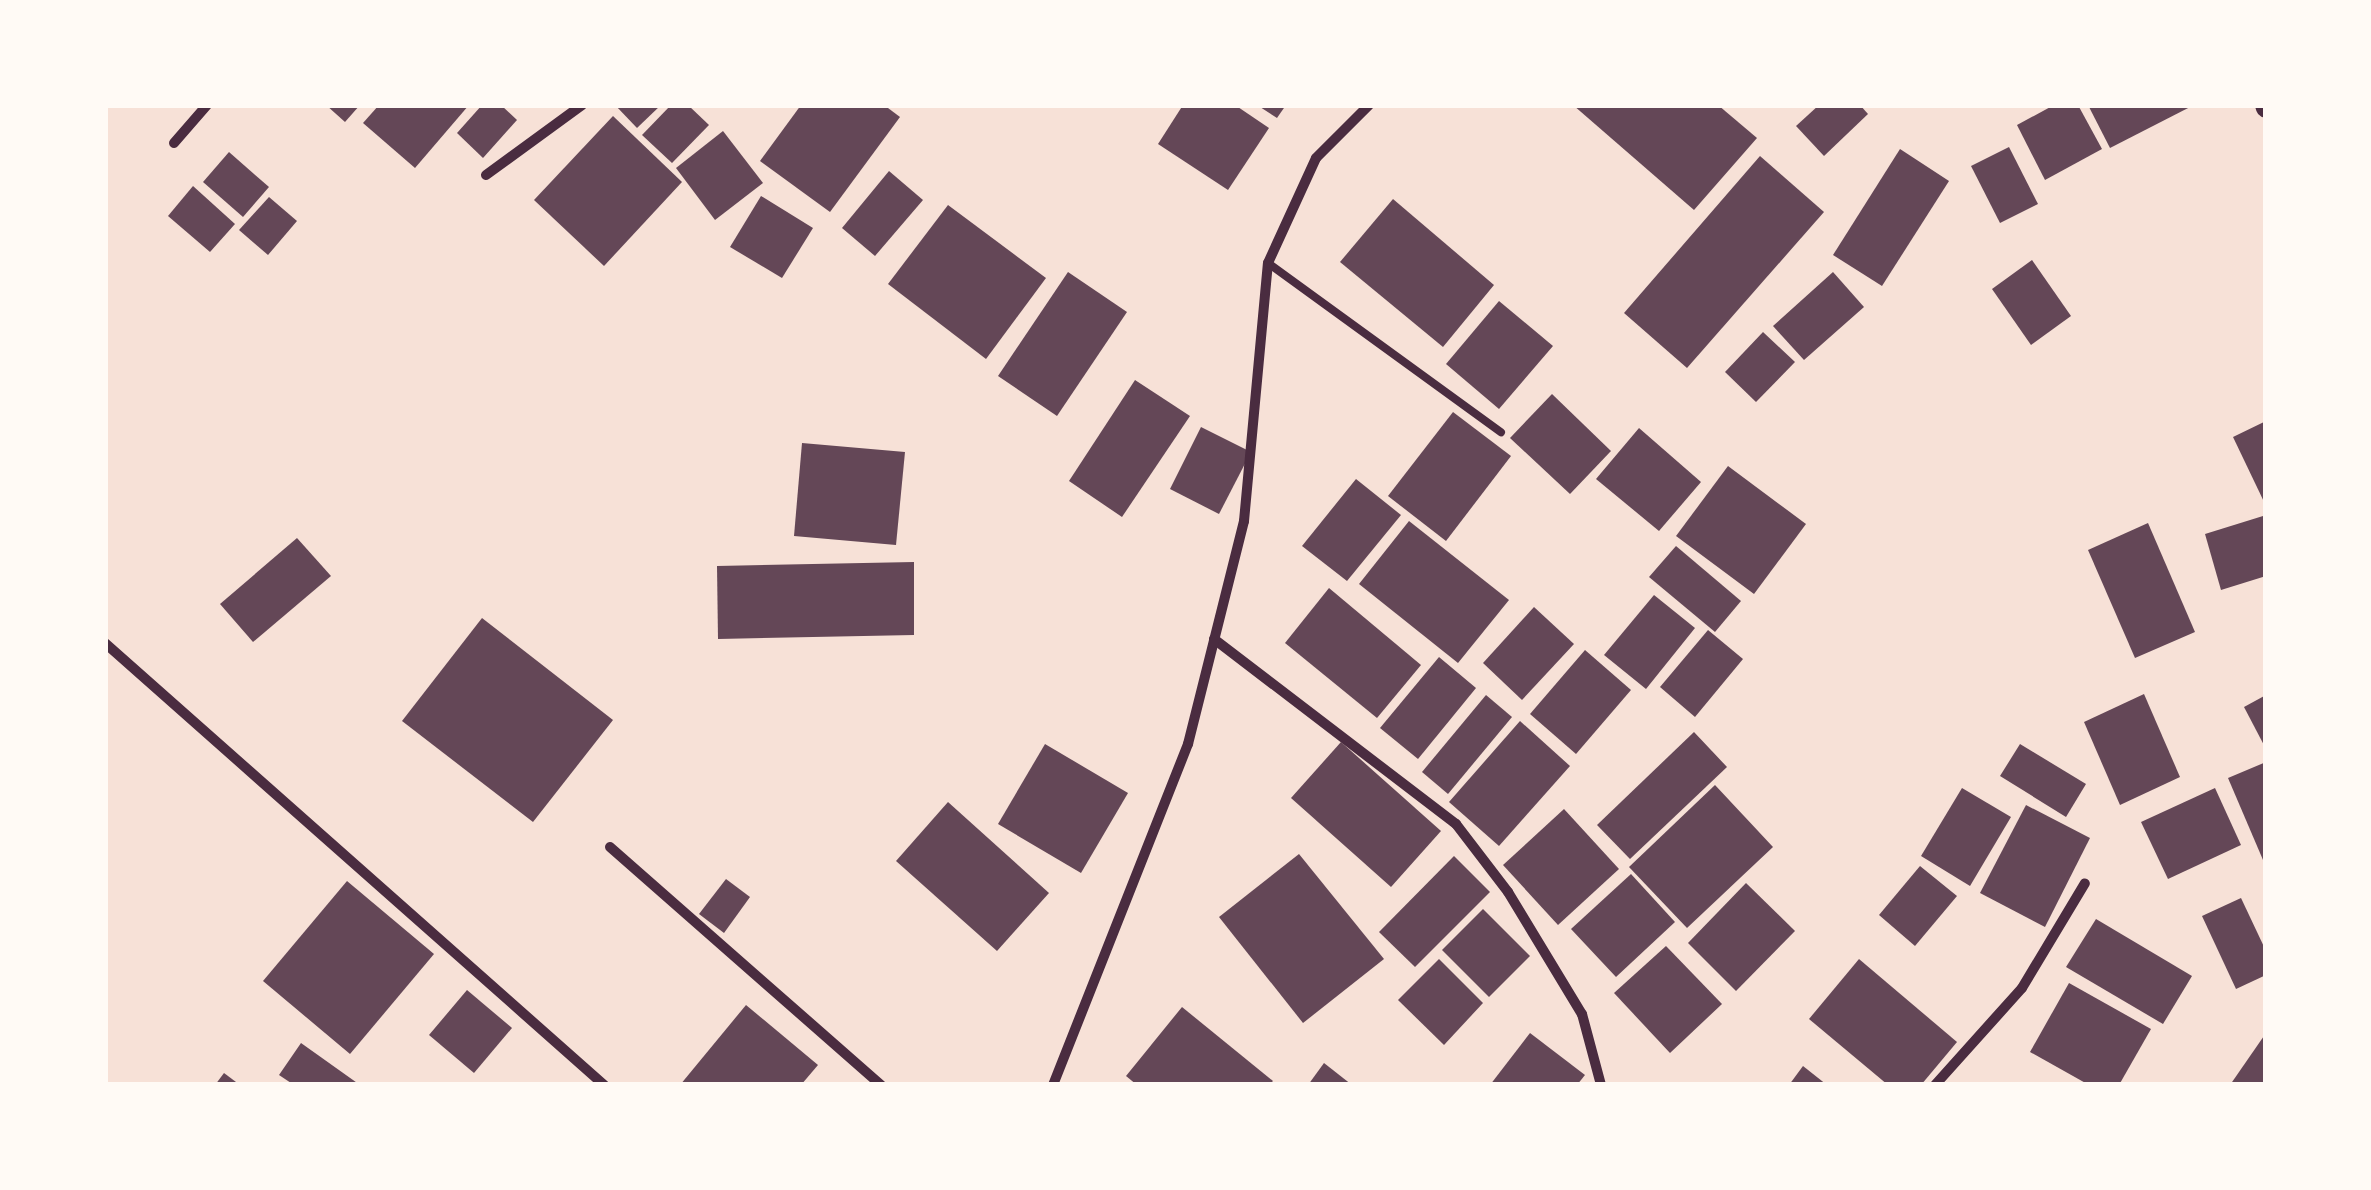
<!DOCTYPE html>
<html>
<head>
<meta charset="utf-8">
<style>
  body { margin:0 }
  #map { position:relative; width:2371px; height:1190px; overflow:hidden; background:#f7e1d7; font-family:"Varela Round",sans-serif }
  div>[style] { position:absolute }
  .building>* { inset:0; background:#644757 }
  .service>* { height:8px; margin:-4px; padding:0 4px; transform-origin:4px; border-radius:4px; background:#4a2c40 }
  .minor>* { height:10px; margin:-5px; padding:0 5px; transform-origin:5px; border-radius:5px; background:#4a2c40 }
  .secondary>* { height:20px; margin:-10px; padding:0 10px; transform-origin:10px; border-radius:10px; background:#4a2c40 }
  span { translate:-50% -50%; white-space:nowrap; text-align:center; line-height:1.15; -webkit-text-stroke:8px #fffaf5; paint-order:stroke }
  .frame { position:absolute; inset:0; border:108px solid #fffaf5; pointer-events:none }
</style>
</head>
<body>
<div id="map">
  <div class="building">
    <i style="clip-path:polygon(326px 105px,360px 105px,345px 122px)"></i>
    <i style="clip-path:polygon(379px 105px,469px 105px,415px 168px,363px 123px)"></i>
    <i style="clip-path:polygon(482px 105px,501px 105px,517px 120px,483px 158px,457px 133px)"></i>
    <i style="clip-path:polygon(615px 105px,661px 105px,637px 128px)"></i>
    <i style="clip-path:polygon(671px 105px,688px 105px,709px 125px,672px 163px,642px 135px)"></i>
    <i style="clip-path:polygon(801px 105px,884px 105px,900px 117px,830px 212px,760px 161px)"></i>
    <i style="clip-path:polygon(1183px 105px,1235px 105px,1269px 128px,1228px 190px,1158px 144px)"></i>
    <i style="clip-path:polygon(1257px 105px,1286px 105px,1277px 118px)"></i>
    <i style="clip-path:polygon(1573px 105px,1718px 105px,1757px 138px,1694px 210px)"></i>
    <i style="clip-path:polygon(1819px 105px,1860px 105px,1868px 114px,1824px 156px,1796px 126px)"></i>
    <i style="clip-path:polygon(2054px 105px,2078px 105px,2102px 149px,2045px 180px,2017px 125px)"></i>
    <i style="clip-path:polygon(2088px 105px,2194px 105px,2110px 148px)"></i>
    <i style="clip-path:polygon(613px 116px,682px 182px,604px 266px,534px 200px)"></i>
    <i style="clip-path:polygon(723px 131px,763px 183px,715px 220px,676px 168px)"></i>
    <i style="clip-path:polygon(2009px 147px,2038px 204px,2000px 223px,1971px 166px)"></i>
    <i style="clip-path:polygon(1900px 149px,1949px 181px,1882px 286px,1833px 255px)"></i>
    <i style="clip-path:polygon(229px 152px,269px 187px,243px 217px,203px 182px)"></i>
    <i style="clip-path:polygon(1760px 156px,1824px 212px,1687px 368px,1624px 313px)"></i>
    <i style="clip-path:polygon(889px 171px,923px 200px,875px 256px,842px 228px)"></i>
    <i style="clip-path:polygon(193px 186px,235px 224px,210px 252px,168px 216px)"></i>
    <i style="clip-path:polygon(761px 196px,813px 228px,782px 278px,730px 247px)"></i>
    <i style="clip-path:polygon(269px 197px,297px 221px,268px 255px,239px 230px)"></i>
    <i style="clip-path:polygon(1393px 199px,1494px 285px,1443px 347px,1340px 262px)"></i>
    <i style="clip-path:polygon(948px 205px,1046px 278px,986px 359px,888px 284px)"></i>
    <i style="clip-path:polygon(2032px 260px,2071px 316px,2031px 345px,1992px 289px)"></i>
    <i style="clip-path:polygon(1068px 272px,1127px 312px,1057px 416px,998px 376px)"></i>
    <i style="clip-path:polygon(1833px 272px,1864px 307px,1804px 360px,1773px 326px)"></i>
    <i style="clip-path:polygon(1499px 301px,1553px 346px,1499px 409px,1446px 364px)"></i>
    <i style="clip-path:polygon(1763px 332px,1795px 362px,1756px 402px,1725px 372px)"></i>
    <i style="clip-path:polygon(1135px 380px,1190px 416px,1122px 517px,1069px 481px)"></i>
    <i style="clip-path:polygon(1552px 394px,1611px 451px,1570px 494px,1510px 438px)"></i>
    <i style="clip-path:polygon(1453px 412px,1511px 456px,1446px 541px,1388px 496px)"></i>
    <i style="clip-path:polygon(2266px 421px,2266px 506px,2233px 437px)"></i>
    <i style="clip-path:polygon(1201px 427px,1251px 452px,1219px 514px,1170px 489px)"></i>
    <i style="clip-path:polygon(1639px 428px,1701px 482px,1659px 531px,1596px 479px)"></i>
    <i style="clip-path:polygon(802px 443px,905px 452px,896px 545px,794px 536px)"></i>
    <i style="clip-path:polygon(1728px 466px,1806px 524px,1754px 594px,1676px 536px)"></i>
    <i style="clip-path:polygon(1356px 479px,1401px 515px,1347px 581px,1302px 546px)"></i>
    <i style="clip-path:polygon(2263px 516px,2266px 576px,2221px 590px,2205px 534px)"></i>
    <i style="clip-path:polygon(1409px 521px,1509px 600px,1458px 663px,1359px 584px)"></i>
    <i style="clip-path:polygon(2148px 523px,2195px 632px,2135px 658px,2088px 550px)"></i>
    <i style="clip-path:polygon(297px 538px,331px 576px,253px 642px,220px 604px)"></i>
    <i style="clip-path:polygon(1676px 546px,1741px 601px,1715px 632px,1649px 577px)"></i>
    <i style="clip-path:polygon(914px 562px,914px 635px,718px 639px,717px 566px)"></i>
    <i style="clip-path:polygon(1329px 588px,1421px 665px,1377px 718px,1285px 643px)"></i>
    <i style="clip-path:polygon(1654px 595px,1695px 628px,1646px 689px,1604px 655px)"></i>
    <i style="clip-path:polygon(1534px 607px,1574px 644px,1522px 700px,1483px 663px)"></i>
    <i style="clip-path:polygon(482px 618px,613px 720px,533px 822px,402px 721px)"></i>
    <i style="clip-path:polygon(1708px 630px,1743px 659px,1695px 717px,1660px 687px)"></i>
    <i style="clip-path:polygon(1585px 650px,1631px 690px,1576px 754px,1530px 714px)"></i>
    <i style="clip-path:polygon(1439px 657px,1476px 688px,1418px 759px,1380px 728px)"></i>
    <i style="clip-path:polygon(2144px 694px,2180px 777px,2120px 805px,2084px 722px)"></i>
    <i style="clip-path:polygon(1486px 695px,1512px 717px,1448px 794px,1422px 772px)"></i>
    <i style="clip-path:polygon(2266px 695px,2266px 749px,2244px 707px)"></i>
    <i style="clip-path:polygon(1520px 721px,1570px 766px,1499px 846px,1449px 802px)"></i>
    <i style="clip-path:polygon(1694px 732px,1727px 767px,1630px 859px,1597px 825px)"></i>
    <i style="clip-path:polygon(1341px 742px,1441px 831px,1391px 887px,1291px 798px)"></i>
    <i style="clip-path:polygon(1045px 744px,1128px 793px,1081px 873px,998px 824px)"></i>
    <i style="clip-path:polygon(2020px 744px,2086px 784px,2066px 817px,2000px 776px)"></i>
    <i style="clip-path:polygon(2266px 762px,2266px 867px,2228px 778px)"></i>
    <i style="clip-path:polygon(1715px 785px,1773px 847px,1687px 928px,1629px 867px)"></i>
    <i style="clip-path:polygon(1962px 788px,2011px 817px,1970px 886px,1921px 856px)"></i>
    <i style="clip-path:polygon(2215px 788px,2241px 845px,2168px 879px,2141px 822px)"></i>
    <i style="clip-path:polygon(948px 802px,1049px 893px,997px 951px,896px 861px)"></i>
    <i style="clip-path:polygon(2026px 805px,2090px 838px,2045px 927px,1980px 893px)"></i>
    <i style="clip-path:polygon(1564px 809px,1619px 869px,1558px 925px,1503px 865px)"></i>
    <i style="clip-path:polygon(1299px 854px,1384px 959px,1303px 1023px,1219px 917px)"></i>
    <i style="clip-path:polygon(1454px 856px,1490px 892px,1415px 967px,1379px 932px)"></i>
    <i style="clip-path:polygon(1920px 866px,1957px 896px,1915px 946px,1879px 915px)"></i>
    <i style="clip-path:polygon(1631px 874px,1675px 922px,1616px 977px,1571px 929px)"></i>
    <i style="clip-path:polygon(726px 879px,750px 897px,724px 933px,699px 914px)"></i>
    <i style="clip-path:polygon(347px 881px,434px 954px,350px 1054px,263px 981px)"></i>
    <i style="clip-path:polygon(1746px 883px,1795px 931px,1736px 991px,1688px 943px)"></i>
    <i style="clip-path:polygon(2241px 898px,2266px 951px,2266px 975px,2236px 989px,2202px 916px)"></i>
    <i style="clip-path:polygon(1483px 909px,1530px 956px,1489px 997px,1442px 950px)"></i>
    <i style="clip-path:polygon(2096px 919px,2192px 976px,2163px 1024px,2066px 967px)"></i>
    <i style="clip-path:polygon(1666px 946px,1722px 1004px,1670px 1053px,1614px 993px)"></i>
    <i style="clip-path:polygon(1439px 959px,1483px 1003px,1444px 1045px,1398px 1000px)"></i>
    <i style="clip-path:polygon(1859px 959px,1957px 1042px,1921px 1085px,1888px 1085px,1809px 1019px)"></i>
    <i style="clip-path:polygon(2069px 983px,2151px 1029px,2119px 1085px,2089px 1085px,2030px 1052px)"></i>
    <i style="clip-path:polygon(467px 990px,512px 1028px,474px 1073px,429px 1035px)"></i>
    <i style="clip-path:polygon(746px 1005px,818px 1065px,801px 1085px,680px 1085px)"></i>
    <i style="clip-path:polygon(1182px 1007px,1273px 1081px,1269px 1085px,1137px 1085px,1126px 1076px)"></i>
    <i style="clip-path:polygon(1530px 1033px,1585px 1075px,1577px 1085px,1490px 1085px)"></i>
    <i style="clip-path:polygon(2266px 1033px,2266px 1085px,2230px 1085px)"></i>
    <i style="clip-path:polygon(301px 1043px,360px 1085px,294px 1085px,279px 1075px)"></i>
    <i style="clip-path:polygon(1324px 1063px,1352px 1085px,1308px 1085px)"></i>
    <i style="clip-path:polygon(1803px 1066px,1827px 1085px,1789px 1085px)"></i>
    <i style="clip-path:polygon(224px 1073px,240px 1085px,215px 1085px)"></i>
  </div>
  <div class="service">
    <i style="left:1268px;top:263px;width:288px;rotate:36deg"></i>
  </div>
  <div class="minor">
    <i style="left:174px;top:143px;width:50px;rotate:-49deg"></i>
    <i style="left:486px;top:175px;width:119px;rotate:-36.1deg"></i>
    <i style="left:1214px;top:639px;width:305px;rotate:37.4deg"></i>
    <i style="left:1456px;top:824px;width:86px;rotate:52.6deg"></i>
    <i style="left:1508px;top:892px;width:143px;rotate:58.8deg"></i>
    <i style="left:1582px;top:1014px;width:73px;rotate:75deg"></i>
    <i style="left:105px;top:643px;width:667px;rotate:41.53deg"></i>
    <i style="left:610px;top:847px;width:361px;rotate:41.3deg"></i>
    <i style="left:1053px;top:1085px;width:367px;rotate:-68.4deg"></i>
    <i style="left:1188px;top:744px;width:230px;rotate:-75.9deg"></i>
    <i style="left:1244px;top:521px;width:259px;rotate:-84.7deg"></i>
    <i style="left:1268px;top:263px;width:115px;rotate:-65.4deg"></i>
    <i style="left:1316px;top:158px;width:75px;rotate:-45deg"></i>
    <i style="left:1935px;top:1085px;width:130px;rotate:-48.1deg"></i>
    <i style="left:2022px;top:988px;width:122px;rotate:-59deg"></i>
  </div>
  <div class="secondary">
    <i style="left:2265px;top:105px;width:3px;rotate:72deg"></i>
  </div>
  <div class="frame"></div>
</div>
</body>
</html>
